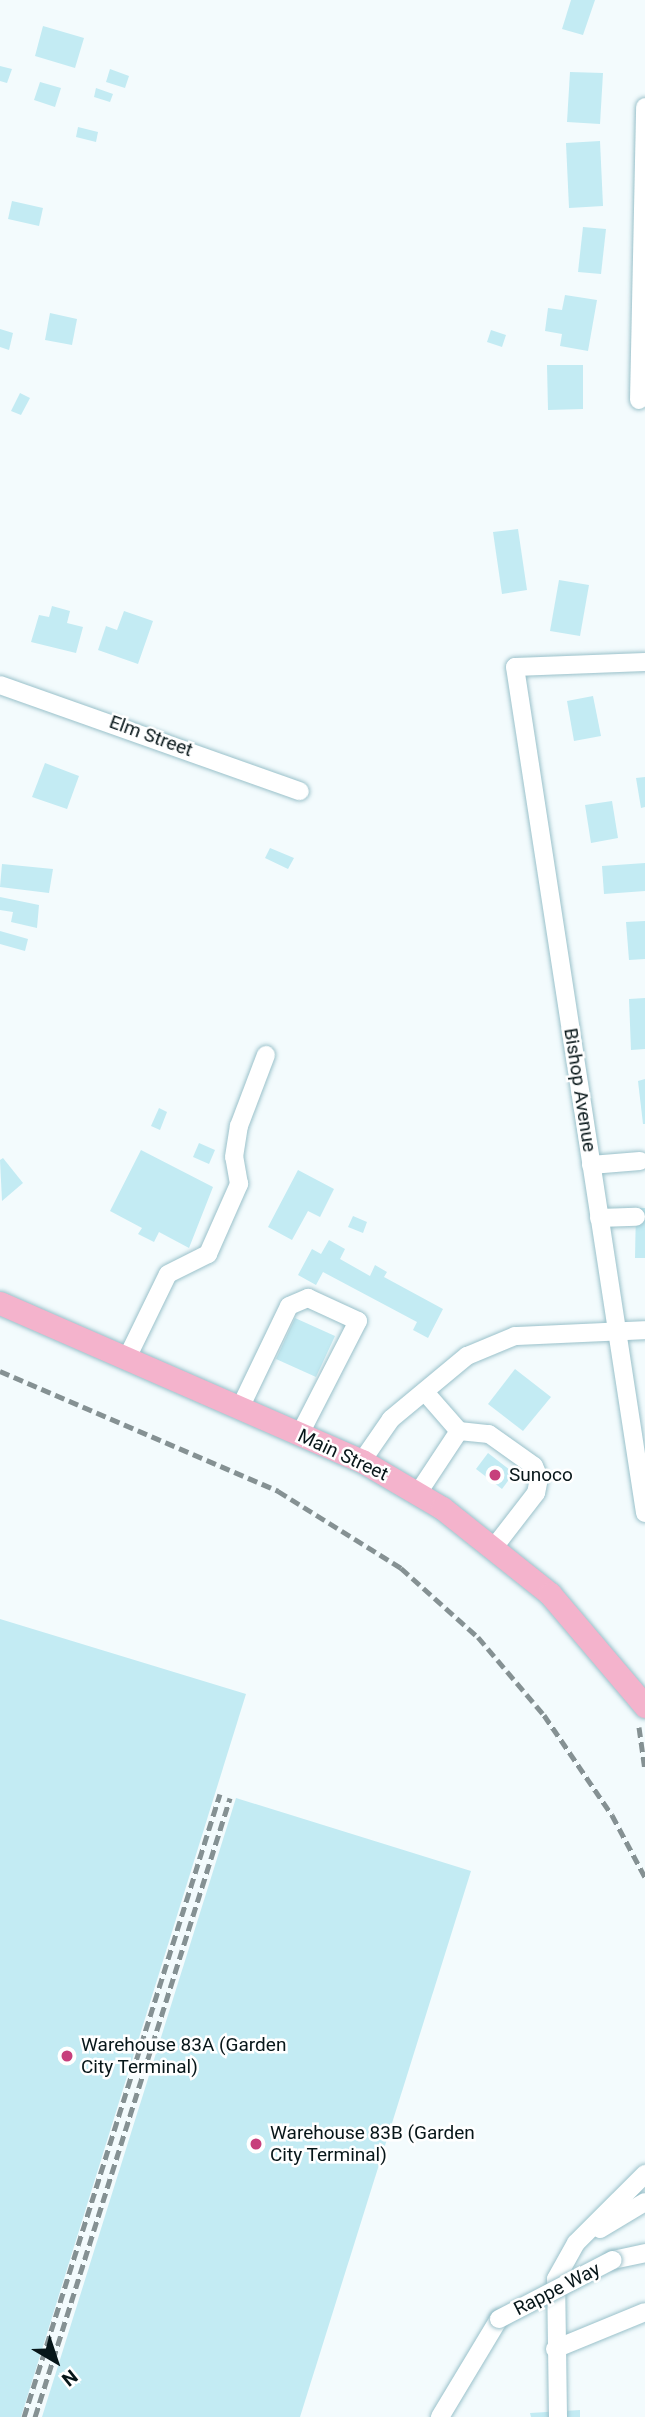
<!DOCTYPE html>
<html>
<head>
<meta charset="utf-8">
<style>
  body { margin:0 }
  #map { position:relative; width:645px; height:2417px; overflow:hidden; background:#f3fbfd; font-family:Roboto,sans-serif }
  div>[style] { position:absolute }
  .building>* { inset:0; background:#c3ebf3 }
  .roads { filter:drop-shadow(0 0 2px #9ac1ca) drop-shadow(0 0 2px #9ac1ca) }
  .minor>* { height:18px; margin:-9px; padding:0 9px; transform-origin:9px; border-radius:9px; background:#fff }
  .major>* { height:23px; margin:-11.5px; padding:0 11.5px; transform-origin:11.5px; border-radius:11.5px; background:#f4b3cc }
  .rail>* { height:5px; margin-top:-2.5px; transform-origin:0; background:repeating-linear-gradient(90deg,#859193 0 10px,transparent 0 15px) }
  .bridges { filter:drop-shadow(0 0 2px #9ac1ca) drop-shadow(0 0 2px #9ac1ca) }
  .minor-bridge>* { height:18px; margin:-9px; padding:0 9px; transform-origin:9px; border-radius:9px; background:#fff }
  .dots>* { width:19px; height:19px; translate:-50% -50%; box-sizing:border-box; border:4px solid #fff; border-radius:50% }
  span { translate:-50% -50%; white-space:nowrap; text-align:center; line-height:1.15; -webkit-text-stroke:5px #fff; paint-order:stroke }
  .street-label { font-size:19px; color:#071619 }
  .poi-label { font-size:19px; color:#071619 }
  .left { translate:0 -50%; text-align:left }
  .north { position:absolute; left:21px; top:2326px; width:70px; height:70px; -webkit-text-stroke:5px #fff; paint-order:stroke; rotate:141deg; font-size:19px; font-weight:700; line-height:28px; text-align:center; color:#071619 }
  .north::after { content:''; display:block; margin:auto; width:24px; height:32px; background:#071619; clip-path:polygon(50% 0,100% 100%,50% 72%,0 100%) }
</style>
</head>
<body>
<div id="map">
  <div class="building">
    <i style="clip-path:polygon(571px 0,595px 0,583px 35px,562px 29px)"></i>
    <i style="clip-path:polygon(43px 26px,84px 38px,75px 68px,35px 56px)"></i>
    <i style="clip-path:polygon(0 66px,12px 69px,7px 83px,0 81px)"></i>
    <i style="clip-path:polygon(110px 69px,129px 76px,125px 88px,106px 82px)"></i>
    <i style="clip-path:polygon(570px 72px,603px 73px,600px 124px,567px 122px)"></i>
    <i style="clip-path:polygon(40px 82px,61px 88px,55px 107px,34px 100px)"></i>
    <i style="clip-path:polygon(96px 88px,113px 94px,110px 102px,94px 97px)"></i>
    <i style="clip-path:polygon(78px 127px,98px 132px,96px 142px,76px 137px)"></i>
    <i style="clip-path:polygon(600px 141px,603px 206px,569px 208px,566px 143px)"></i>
    <i style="clip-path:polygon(12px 201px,43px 208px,39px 226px,8px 219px)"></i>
    <i style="clip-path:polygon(583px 227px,606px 229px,601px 274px,578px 272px)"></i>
    <i style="clip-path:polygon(565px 295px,597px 300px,588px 351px,560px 346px,562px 334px,545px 331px,548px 308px,562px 310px)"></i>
    <i style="clip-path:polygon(50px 313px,77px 319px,72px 345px,45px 340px)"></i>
    <i style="clip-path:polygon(0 329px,13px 333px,9px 350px,0 347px)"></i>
    <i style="clip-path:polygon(491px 330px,506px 335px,502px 347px,487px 342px)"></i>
    <i style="clip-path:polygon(547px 365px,583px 365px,583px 409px,548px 410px)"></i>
    <i style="clip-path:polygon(20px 393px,30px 398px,21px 415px,11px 411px)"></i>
    <i style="clip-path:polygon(518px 529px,527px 590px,502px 594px,493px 532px)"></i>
    <i style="clip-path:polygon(559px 580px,589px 585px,580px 636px,550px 631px)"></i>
    <i style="clip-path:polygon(52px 606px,70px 611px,67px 623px,83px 627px,76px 653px,31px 642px,39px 615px,49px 617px)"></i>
    <i style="clip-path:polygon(124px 611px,153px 621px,138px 664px,98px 650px,106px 626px,117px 630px)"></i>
    <i style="clip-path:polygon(593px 696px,601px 736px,574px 741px,567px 701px)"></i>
    <i style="clip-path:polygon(45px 763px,79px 776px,67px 809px,32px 797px)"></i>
    <i style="clip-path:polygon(645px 777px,645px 807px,641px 808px,636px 778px)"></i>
    <i style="clip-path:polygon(612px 801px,618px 838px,591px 843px,585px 805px)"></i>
    <i style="clip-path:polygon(270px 848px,294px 858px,288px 869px,265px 858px)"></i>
    <i style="clip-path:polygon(645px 863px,645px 891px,604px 894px,602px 866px)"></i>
    <i style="clip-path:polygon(2px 864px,53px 869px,49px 893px,0 887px)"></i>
    <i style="clip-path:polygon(0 897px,39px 905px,37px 928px,11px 922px,13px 912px,0 910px)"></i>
    <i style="clip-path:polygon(645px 921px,645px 959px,629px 960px,626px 922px)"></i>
    <i style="clip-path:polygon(0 931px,28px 939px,25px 951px,0 944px)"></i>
    <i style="clip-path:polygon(645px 998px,645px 1049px,631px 1050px,629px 999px)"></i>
    <i style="clip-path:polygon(645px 1079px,645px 1124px,643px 1124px,638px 1081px)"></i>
    <i style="clip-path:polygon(159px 1108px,167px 1112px,160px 1130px,151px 1126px)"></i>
    <i style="clip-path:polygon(199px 1143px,215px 1150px,209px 1164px,193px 1157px)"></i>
    <i style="clip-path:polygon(141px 1150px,213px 1187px,189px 1248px,159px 1232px,154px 1242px,138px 1234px,142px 1228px,110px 1211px)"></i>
    <i style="clip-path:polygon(3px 1158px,23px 1183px,2px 1201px,0 1160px)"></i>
    <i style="clip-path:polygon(298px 1170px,334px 1189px,320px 1217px,308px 1211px,292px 1240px,268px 1227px)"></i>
    <i style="clip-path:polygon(636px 1208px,645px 1208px,645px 1258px,635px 1258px)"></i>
    <i style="clip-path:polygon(353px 1216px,367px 1222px,363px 1233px,348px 1227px)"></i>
    <i style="clip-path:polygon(329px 1240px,345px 1249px,340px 1259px,370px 1276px,375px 1265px,387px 1272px,384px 1277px,443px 1309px,428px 1338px,413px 1330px,417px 1322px,323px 1272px,316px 1285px,298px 1275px,312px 1249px,321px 1254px)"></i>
    <i style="clip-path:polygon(295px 1318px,335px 1336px,316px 1377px,276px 1359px)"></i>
    <i style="clip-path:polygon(515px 1369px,551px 1397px,523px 1431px,488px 1404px)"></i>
    <i style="clip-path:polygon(488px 1453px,514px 1473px,502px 1489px,476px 1469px)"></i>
    <i style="clip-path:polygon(0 1619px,246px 1694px,21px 2417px,0 2417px)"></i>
    <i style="clip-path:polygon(236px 1798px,471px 1871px,300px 2417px,42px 2417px)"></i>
    <i style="clip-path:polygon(580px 2410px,580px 2417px,531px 2417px,530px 2413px)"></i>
  </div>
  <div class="roads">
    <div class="minor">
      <i style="left:639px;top:400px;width:293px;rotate:-88.8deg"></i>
      <i style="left:645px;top:662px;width:130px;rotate:177.8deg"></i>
      <i style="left:515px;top:667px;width:856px;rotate:81.26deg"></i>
      <i style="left:0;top:685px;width:318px;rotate:19.5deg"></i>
      <i style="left:591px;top:1165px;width:49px;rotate:-4.7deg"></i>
      <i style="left:599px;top:1218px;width:37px;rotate:-2deg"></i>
      <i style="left:127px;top:1358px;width:93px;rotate:-64deg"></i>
      <i style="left:168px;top:1274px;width:45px;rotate:-26.6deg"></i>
      <i style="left:208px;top:1254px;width:77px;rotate:-66.1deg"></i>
      <i style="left:239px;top:1184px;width:27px;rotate:-100deg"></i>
      <i style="left:234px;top:1157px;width:31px;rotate:-81deg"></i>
      <i style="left:239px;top:1126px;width:76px;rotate:-69.2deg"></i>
      <i style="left:240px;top:1408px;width:113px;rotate:-64.3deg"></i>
      <i style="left:289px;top:1306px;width:21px;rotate:-23deg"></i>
      <i style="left:308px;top:1298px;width:55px;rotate:24.7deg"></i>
      <i style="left:358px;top:1321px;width:127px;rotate:117.2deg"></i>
      <i style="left:459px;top:1431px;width:30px;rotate:6deg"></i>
      <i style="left:489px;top:1434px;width:55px;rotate:35.4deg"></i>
      <i style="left:534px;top:1466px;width:13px;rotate:67deg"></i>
      <i style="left:539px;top:1478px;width:15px;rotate:101deg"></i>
      <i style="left:536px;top:1493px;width:67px;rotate:127.7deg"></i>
      <i style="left:362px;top:1461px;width:51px;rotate:-55.4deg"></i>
      <i style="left:391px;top:1419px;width:99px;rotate:-39.7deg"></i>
      <i style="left:467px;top:1356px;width:52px;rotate:-22.6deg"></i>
      <i style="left:515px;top:1336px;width:130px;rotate:-2.6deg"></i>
      <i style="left:418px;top:1493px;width:74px;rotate:-56.5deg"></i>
      <i style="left:459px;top:1431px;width:52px;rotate:-131.1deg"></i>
      <i style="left:600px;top:2229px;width:52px;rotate:-31deg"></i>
      <i style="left:613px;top:2260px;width:33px;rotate:-12deg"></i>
      <i style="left:555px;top:2349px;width:97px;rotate:-22.3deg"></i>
      <i style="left:440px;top:2417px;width:114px;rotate:-59deg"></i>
      <i style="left:558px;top:2417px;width:138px;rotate:-90.8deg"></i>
      <i style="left:556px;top:2279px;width:41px;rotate:-60.9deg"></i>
      <i style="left:576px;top:2243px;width:98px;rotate:-45deg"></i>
    </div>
    <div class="major">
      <i style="left:0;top:1303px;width:395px;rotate:23.6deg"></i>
      <i style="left:362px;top:1461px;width:93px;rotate:30.4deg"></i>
      <i style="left:442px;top:1508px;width:138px;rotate:38.5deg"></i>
      <i style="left:550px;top:1594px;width:147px;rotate:49.7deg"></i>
    </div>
  </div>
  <div class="rail">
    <i style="left:0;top:1371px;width:303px;rotate:23.3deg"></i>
    <i style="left:278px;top:1491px;width:145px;rotate:32deg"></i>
    <i style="left:401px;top:1568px;width:103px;rotate:41.9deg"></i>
    <i style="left:478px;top:1637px;width:102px;rotate:49.8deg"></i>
    <i style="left:544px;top:1715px;width:121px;rotate:55.8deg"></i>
    <i style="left:612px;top:1815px;width:70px;rotate:62deg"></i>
    <i style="left:639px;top:1727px;width:43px;rotate:82.1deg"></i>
    <i style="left:24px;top:2417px;width:653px;rotate:-72.54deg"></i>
    <i style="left:35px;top:2417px;width:649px;rotate:-72.51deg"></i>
  </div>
  <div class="bridges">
    <div class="minor-bridge">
      <i style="left:499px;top:2319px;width:128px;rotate:-27.4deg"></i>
    </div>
  </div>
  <div class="dots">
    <i style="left:495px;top:1475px;background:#c73f7c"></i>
    <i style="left:67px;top:2056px;background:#c73f7c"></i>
    <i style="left:256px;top:2144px;background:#c73f7c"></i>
  </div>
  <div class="street-label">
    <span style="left:151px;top:736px;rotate:20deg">Elm Street</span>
    <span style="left:580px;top:1090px;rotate:81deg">Bishop Avenue</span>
    <span style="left:343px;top:1455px;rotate:25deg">Main Street</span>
    <span style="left:557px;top:2289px;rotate:-27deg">Rappe Way</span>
  </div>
  <div class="poi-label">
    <span class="left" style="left:509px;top:1475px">Sunoco</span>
    <span class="left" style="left:81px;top:2056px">Warehouse 83A (Garden<br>City Terminal)</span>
    <span class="left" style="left:270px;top:2144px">Warehouse 83B (Garden<br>City Terminal)</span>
  </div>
  <div class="north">N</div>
</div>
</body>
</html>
